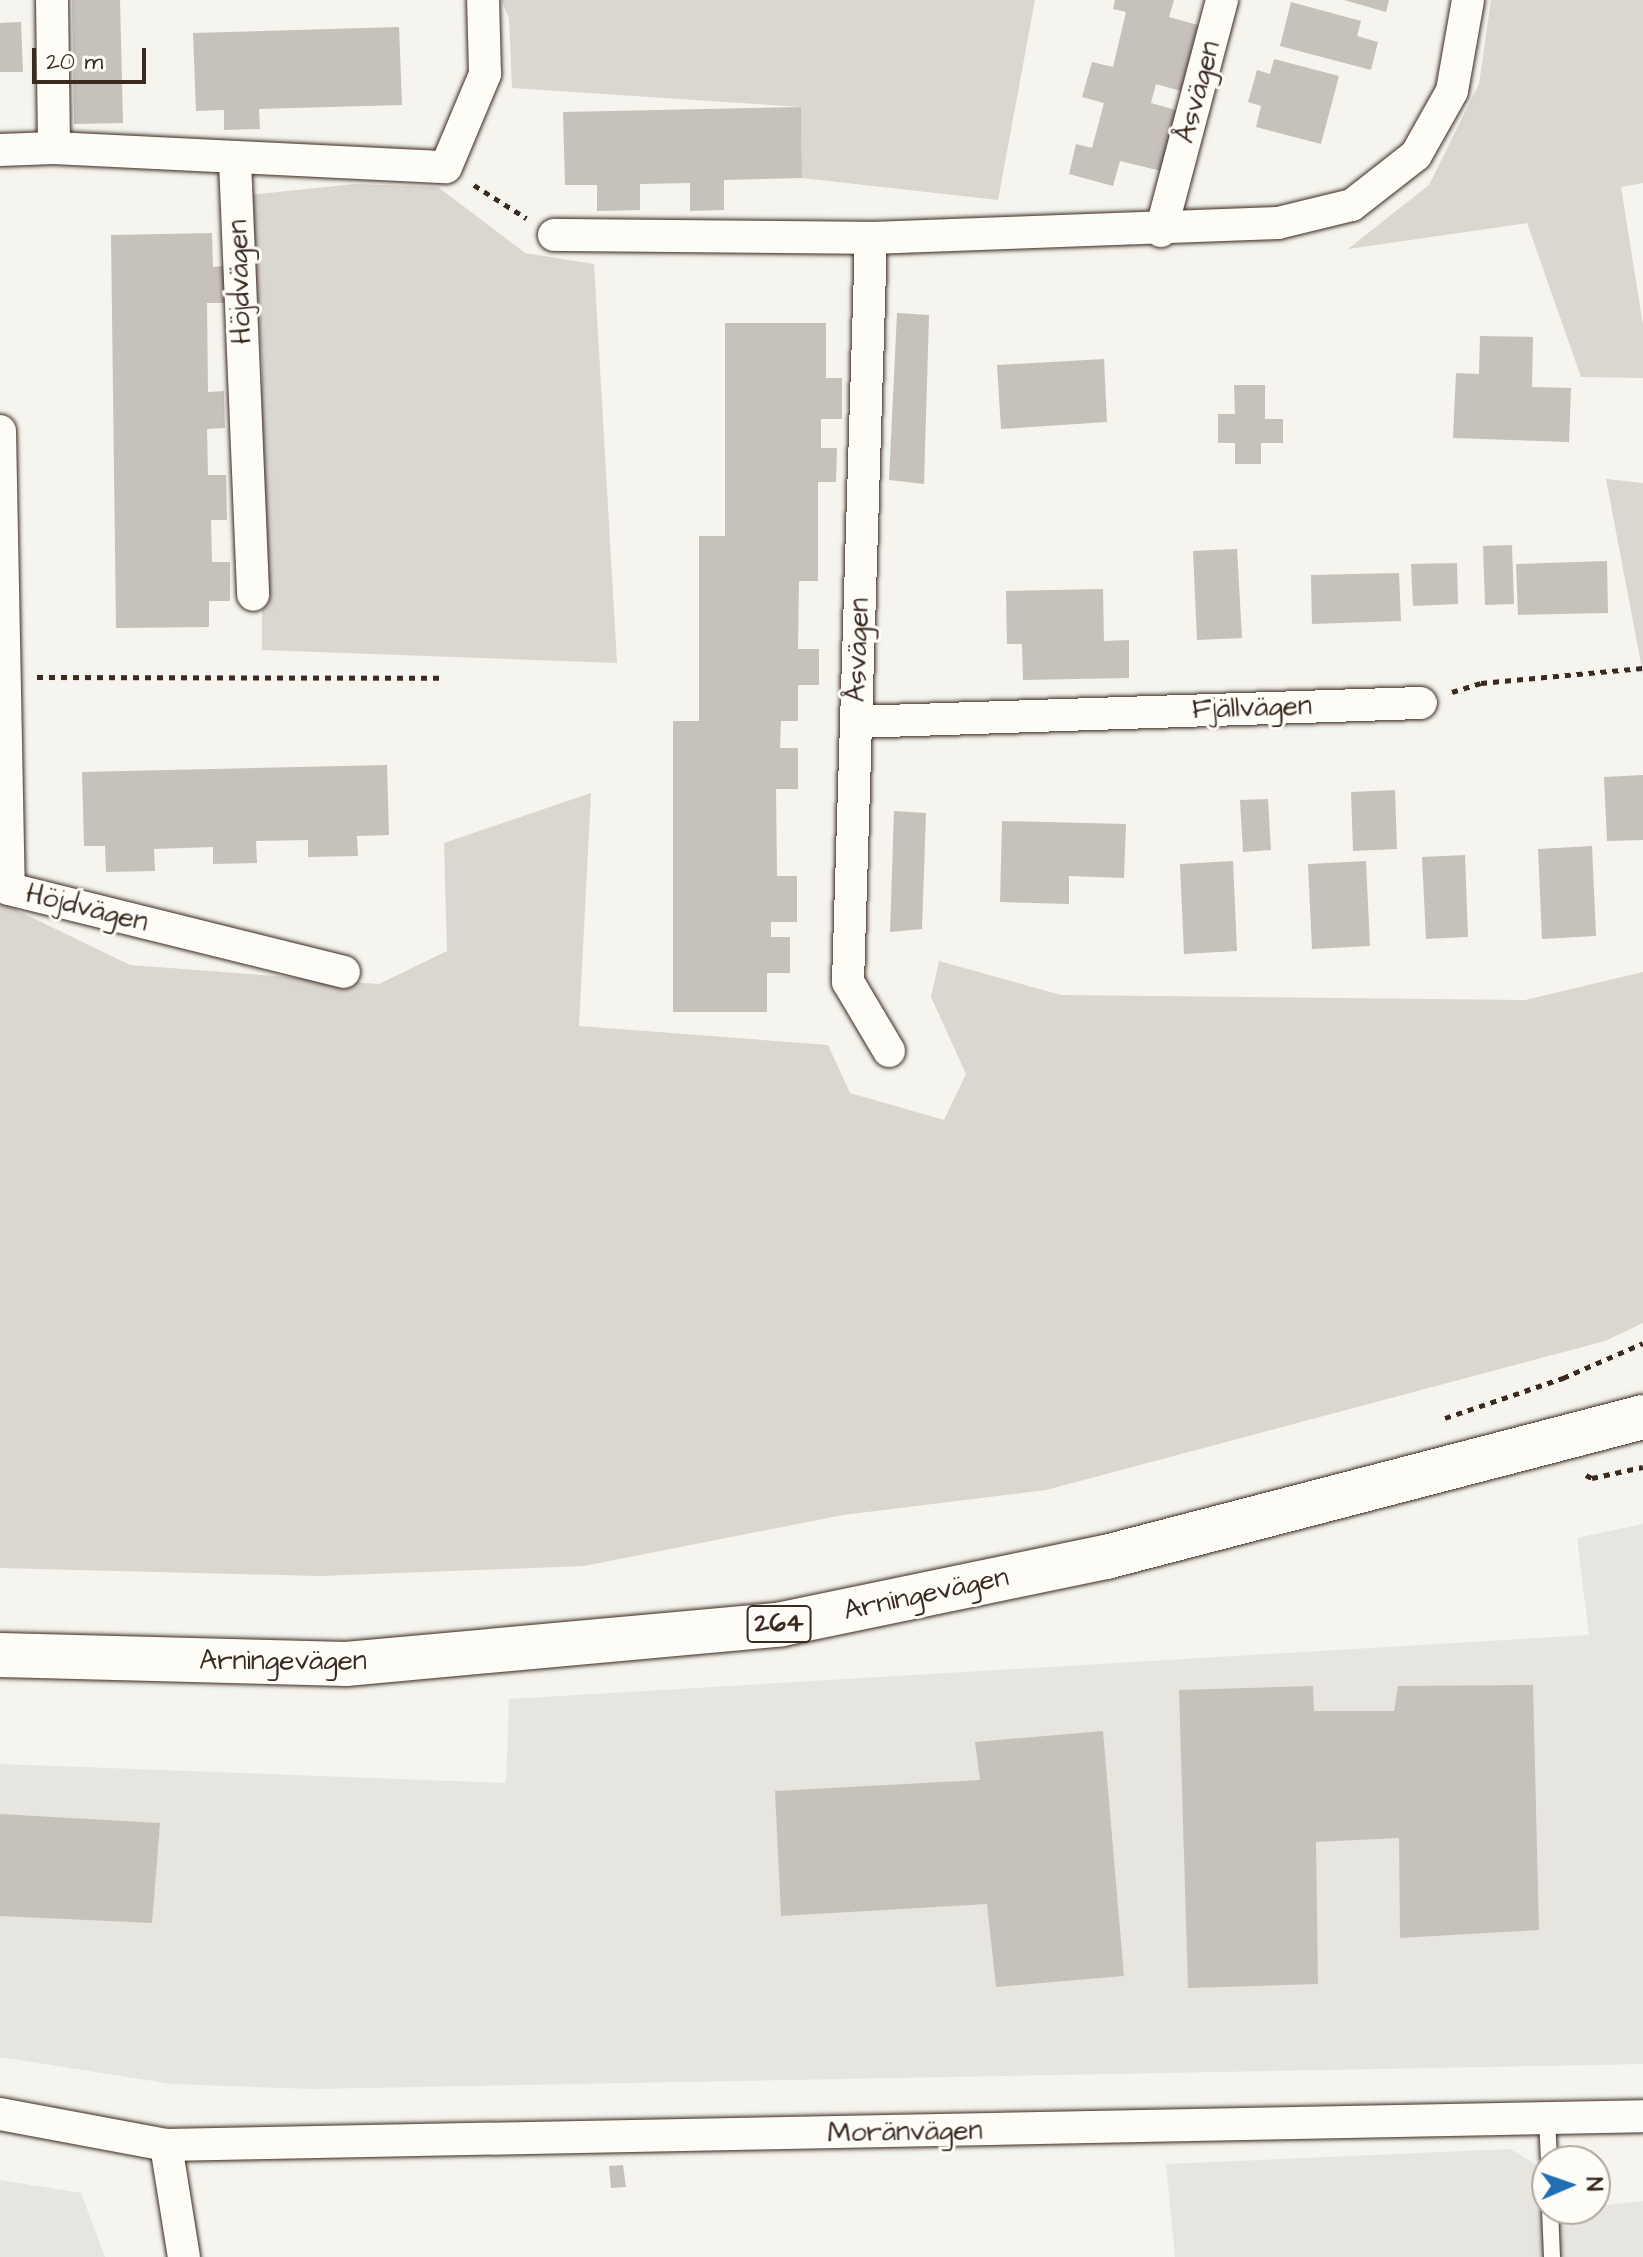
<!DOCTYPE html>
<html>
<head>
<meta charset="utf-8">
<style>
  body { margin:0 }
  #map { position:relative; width:1643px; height:2257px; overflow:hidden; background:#f5f4ee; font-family:"Architects Daughter",sans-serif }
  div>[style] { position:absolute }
  .built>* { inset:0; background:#e7e5df }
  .green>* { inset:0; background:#dad6d0 }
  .building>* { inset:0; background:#c7c1bb }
  .path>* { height:5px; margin-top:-2.5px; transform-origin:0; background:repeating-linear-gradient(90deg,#3b2a1e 0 6px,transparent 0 12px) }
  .roads { filter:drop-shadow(0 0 2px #3b2a1e) drop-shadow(0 0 2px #3b2a1e) }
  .lane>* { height:16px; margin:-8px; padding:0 8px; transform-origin:8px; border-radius:8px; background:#fdfcf7 }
  .street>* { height:32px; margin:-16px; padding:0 16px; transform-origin:16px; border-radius:16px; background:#fdfcf7 }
  .primary>* { height:44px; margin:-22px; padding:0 22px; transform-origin:22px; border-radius:22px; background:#fdfcf7 }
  span { translate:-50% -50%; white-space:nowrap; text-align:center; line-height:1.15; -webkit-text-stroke:6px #fdfcf7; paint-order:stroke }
  .shield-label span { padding:2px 6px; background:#fdfcf7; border:2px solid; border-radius:6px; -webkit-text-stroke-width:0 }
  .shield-label { font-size:26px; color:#3b2a1e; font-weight:700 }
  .street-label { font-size:28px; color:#3b2a1e }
  .north { position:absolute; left:1531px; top:2145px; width:80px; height:80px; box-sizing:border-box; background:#fdfcf7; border:2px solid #afa8a0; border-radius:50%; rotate:88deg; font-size:22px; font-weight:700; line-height:32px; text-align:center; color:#3b2a1e }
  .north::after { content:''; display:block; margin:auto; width:28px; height:36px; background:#1f6fb2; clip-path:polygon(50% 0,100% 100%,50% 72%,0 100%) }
  .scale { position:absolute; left:32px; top:48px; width:114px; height:36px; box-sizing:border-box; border:4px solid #3b2a1e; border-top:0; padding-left:10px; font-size:24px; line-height:28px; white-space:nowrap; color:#3b2a1e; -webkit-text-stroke:6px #fdfcf7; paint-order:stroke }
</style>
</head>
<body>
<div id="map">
  <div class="built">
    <i style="clip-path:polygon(1643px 1524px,1643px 2064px,313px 2089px,172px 2084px,0 2057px,0 1764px,506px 1783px,509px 1699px,1589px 1635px,1577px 1538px)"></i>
    <i style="clip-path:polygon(1510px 2149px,1547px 2171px,1547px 2209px,1595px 2209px,1595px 2199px,1605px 2205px,1643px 2201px,1643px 2257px,1175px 2257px,1166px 2164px)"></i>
    <i style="clip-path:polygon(0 2180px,81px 2193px,105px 2257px,0 2257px)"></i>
  </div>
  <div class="green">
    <i style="clip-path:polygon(501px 0,1035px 0,998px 200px,802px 178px,801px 107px,512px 88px,509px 18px)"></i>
    <i style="clip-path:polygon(1491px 0,1643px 0,1643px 183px,1621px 187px,1643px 325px,1643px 378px,1581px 377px,1527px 223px,1348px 249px,1429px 185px,1479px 84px)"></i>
    <i style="clip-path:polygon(355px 184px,438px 187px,525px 253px,594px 264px,617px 663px,262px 650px,262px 362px,250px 195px)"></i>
    <i style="clip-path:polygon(1606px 479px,1643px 483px,1643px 674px)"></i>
    <i style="clip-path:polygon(591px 793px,579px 1026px,828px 1045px,850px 1093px,944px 1120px,966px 1074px,931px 997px,939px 961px,1061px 995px,1525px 1000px,1643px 972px,1643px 1323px,1605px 1341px,1046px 1490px,843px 1515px,584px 1566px,320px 1576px,0 1568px,0 902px,130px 965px,379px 984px,447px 951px,444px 843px)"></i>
  </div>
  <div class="building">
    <i style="clip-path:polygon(72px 0,120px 0,123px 123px,74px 124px)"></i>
    <i style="clip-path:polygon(1115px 0,1174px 0,1169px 17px,1198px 25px,1181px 91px,1156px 84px,1151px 103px,1176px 110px,1161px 171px,1120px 161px,1113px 186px,1069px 174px,1076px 144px,1092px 148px,1104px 103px,1082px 97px,1092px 62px,1113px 67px,1126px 12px,1113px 9px)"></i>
    <i style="clip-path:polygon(1344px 0,1389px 0,1386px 12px)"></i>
    <i style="clip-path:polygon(1291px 2px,1361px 21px,1357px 36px,1378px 42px,1371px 70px,1280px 46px)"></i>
    <i style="clip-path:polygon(21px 22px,23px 72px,0 72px,0 23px)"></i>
    <i style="clip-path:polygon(399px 27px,402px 105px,259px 109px,260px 129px,224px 130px,224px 110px,196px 111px,193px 33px)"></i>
    <i style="clip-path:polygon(1274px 59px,1339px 76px,1321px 144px,1256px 127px,1261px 106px,1248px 102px,1257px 70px,1270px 74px)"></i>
    <i style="clip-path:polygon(801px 107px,802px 178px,724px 180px,724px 210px,690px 211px,690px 183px,640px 184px,640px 210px,597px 211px,597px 185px,565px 185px,563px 112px)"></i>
    <i style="clip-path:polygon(212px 233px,213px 267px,224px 266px,225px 303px,207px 303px,208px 392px,224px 391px,225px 428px,207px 429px,208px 475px,226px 475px,227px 520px,211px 520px,212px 562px,230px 562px,230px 601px,209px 601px,209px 627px,116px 628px,111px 235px)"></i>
    <i style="clip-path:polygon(897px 313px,929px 315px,924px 484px,889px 480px)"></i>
    <i style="clip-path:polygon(725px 323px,826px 323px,826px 378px,842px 378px,842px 419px,821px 419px,821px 448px,837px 448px,836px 482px,818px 482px,818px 581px,799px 581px,798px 649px,819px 649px,819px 685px,798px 685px,798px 721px,781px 721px,780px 748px,798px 748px,798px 789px,776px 789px,777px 876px,797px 876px,797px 922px,771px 922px,771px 937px,790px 937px,790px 973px,767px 973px,767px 1012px,673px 1012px,673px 721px,699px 721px,699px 536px,725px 536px)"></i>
    <i style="clip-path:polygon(1480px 336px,1533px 337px,1532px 387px,1571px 388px,1569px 442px,1453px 438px,1456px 373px,1479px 374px)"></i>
    <i style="clip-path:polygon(1104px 359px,1107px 422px,1001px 429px,997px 365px)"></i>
    <i style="clip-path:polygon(1234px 385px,1265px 385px,1265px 419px,1283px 419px,1283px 443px,1261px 443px,1261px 464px,1235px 464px,1235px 443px,1218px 443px,1218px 414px,1235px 414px)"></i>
    <i style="clip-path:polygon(1512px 545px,1514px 604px,1485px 605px,1483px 546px)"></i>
    <i style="clip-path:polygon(1237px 549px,1242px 638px,1197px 640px,1193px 551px)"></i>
    <i style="clip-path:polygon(1607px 561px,1608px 613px,1518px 615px,1516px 564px)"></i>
    <i style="clip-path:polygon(1457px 563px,1458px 604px,1413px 606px,1411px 564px)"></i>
    <i style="clip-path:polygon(1399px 573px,1401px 621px,1312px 624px,1311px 575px)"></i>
    <i style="clip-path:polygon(1103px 589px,1104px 641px,1129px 640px,1129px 678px,1023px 680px,1022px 644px,1007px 644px,1006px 591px)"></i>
    <i style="clip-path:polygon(387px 765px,389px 835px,357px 836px,358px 856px,308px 857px,308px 840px,256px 841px,257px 863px,213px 864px,213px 847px,154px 849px,155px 871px,106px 872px,105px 846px,84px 846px,82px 772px)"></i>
    <i style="clip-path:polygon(1643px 775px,1643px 840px,1607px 841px,1604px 777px)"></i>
    <i style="clip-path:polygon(1395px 790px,1397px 849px,1353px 851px,1351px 792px)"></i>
    <i style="clip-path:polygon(1268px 799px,1271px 850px,1243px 852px,1240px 800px)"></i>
    <i style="clip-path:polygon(894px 811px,926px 813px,922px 929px,890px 932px)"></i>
    <i style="clip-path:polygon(1002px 821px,1126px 824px,1124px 878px,1069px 876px,1069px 904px,1000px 902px)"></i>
    <i style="clip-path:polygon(1592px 846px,1596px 936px,1542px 939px,1538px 849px)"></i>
    <i style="clip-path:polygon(1465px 855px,1468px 937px,1426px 939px,1422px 857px)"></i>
    <i style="clip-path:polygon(1233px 861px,1237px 951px,1184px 954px,1180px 864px)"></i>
    <i style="clip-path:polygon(1366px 861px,1370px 946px,1312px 949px,1308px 864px)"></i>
    <i style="clip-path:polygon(1533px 1685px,1539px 1930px,1400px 1938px,1399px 1838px,1316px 1842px,1318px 1984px,1188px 1988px,1179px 1690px,1313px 1686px,1314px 1711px,1394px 1711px,1398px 1686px)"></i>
    <i style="clip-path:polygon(1103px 1731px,1124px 1976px,996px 1987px,987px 1904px,781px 1916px,775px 1791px,980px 1780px,975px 1742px)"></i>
    <i style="clip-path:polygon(0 1814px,160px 1823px,152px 1923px,0 1916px)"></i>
    <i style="clip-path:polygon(623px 2165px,626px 2187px,611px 2188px,609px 2166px)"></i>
  </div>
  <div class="path">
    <i style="left:474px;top:185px;width:62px;rotate:32.4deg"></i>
    <i style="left:37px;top:677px;width:403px;rotate:0.1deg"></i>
    <i style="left:1452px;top:692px;width:30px;rotate:-17deg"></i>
    <i style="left:1481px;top:683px;width:163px;rotate:-5.3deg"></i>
    <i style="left:1445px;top:1418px;width:125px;rotate:-18.7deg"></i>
    <i style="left:1563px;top:1378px;width:87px;rotate:-23.6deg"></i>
    <i style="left:1586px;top:1475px;width:7px;rotate:27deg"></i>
    <i style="left:1592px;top:1478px;width:52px;rotate:-12.2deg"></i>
  </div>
  <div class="roads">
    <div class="lane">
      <i style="left:1547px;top:2118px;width:43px;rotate:87.3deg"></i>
      <i style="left:1550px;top:2209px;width:48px;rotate:87.6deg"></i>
    </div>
    <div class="street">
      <i style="left:52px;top:0;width:148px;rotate:89.2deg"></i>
      <i style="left:0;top:150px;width:54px;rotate:-2.1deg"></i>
      <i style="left:54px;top:148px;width:392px;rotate:2.8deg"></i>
      <i style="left:446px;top:167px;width:101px;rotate:-67.2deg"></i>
      <i style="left:485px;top:74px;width:74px;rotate:-91.5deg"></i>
      <i style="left:235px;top:161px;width:434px;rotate:87.6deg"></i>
      <i style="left:1161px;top:231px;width:239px;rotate:-75.2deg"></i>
      <i style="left:554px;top:235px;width:317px;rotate:0.5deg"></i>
      <i style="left:0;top:431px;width:458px;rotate:88.9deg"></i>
      <i style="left:9px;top:889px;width:345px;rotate:13.9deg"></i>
      <i style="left:856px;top:722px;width:565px;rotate:-1.93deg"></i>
      <i style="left:889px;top:1051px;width:80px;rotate:-120.7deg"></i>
      <i style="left:848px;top:982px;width:744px;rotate:-88.23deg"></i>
      <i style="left:871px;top:238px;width:407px;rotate:-2.1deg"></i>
      <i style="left:1278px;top:223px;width:76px;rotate:-13.7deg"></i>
      <i style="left:1352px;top:205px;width:81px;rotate:-38deg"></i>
      <i style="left:1416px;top:155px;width:73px;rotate:-60.6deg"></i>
      <i style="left:1452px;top:91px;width:92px;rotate:-80deg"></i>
      <i style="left:0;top:2114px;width:169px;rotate:10.6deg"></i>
      <i style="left:166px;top:2145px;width:1477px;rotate:-1.12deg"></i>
      <i style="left:166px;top:2145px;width:113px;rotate:80.9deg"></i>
    </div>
    <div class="primary">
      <i style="left:0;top:1655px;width:346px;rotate:1.5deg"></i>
      <i style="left:346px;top:1664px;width:438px;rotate:-5.2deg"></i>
      <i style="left:782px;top:1624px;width:331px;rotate:-11.7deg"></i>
      <i style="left:1106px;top:1557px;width:555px;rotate:-14.61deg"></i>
    </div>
  </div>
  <div class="shield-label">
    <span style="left:779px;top:1624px">264</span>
  </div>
  <div class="street-label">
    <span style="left:1198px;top:92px;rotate:-75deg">Åsvägen</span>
    <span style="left:240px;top:282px;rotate:-92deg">Höjdvägen</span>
    <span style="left:858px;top:650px;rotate:-88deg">Åsvägen</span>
    <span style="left:1252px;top:708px;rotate:-2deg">Fjällvägen</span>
    <span style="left:87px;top:908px;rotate:14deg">Höjdvägen</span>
    <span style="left:926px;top:1594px;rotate:-12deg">Arningevägen</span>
    <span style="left:283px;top:1661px">Arningevägen</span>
    <span style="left:905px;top:2132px;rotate:-1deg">Moränvägen</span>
  </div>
  <div class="north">N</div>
  <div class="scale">20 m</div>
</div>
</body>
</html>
